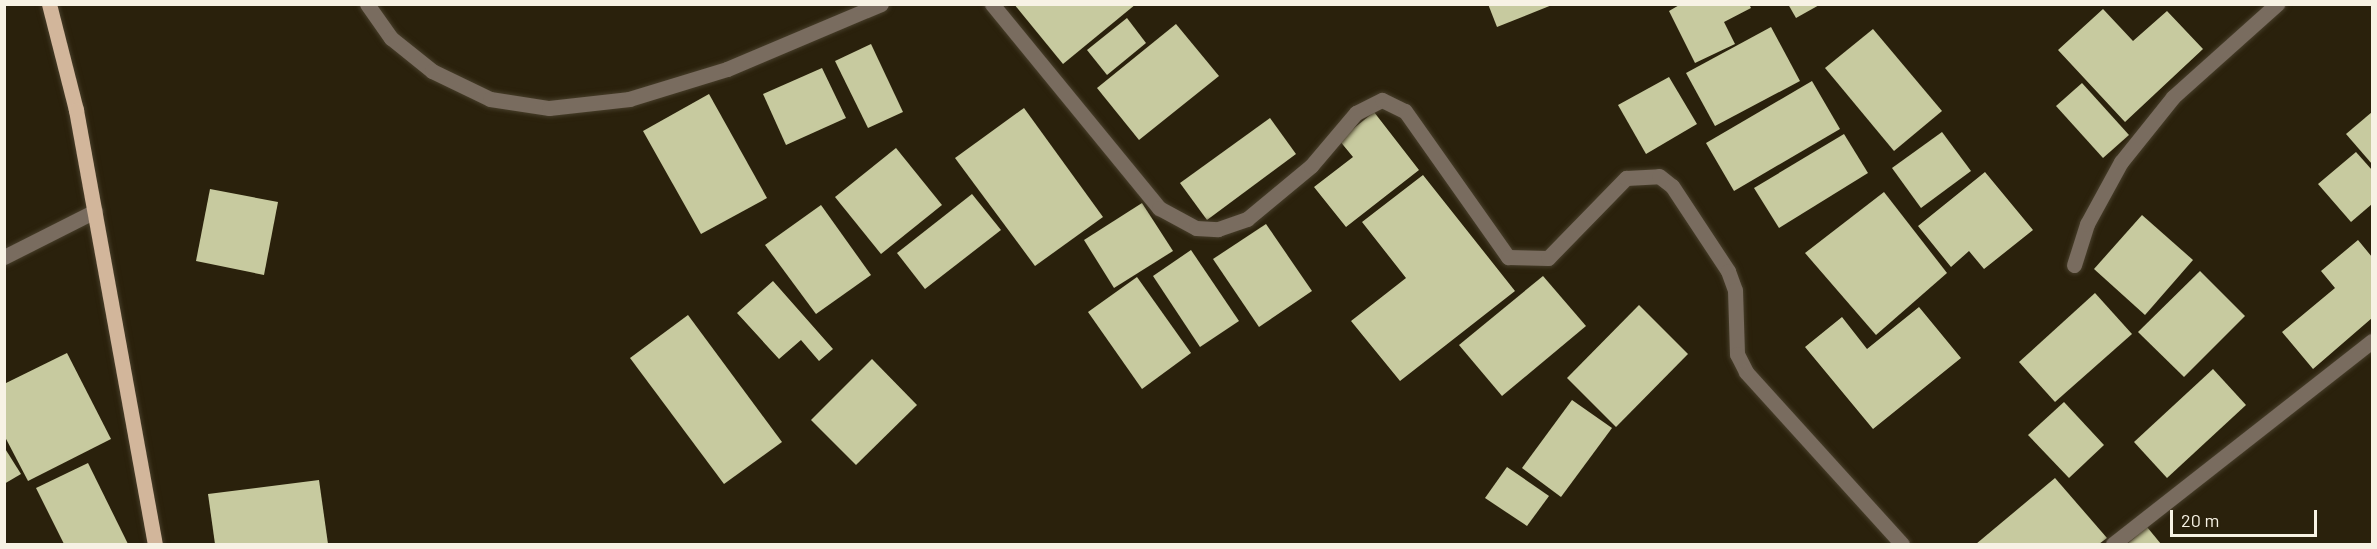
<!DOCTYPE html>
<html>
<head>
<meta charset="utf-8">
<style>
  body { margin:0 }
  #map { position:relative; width:2377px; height:549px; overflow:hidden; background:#2a210c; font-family:Barlow,sans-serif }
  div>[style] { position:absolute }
  .building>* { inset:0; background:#c7ca9f }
  .roads { filter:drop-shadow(0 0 2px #473e2a) drop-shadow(0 0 2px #473e2a) }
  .street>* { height:15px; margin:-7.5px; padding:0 7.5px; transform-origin:7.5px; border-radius:7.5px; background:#796c5f }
  .primary>* { height:15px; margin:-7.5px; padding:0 7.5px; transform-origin:7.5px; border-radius:7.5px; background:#d2b69b }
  span { translate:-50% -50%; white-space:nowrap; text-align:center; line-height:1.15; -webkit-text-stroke:6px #2a210c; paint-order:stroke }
  .frame { position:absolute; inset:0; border:6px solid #f7f2e4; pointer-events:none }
  .scale { position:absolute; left:2170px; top:510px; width:147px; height:27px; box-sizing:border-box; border:3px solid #f7f2e4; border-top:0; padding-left:8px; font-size:18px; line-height:21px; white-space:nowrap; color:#f7f2e4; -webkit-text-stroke:4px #2a210c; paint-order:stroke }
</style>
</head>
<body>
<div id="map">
  <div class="building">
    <i style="clip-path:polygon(1014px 4px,1136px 4px,1063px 64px)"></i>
    <i style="clip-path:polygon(1488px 4px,1552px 4px,1552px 5px,1497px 27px)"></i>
    <i style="clip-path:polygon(1681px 4px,1749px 4px,1751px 8px,1724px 22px,1735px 44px,1695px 63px,1669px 11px)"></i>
    <i style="clip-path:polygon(1788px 4px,1821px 4px,1796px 18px)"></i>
    <i style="clip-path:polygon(2103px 9px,2133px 41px,2167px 11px,2203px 49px,2125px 122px,2058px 50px)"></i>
    <i style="clip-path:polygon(1127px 18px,1146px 43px,1107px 75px,1087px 50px)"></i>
    <i style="clip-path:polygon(1176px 24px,1219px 76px,1139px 140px,1097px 88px)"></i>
    <i style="clip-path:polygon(1771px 27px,1800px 81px,1715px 126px,1686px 73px)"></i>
    <i style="clip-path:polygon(1873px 29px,1942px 111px,1894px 151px,1825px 68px)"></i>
    <i style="clip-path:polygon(871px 44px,903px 112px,868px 128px,835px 61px)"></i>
    <i style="clip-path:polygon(822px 68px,846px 118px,786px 145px,763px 94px)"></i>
    <i style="clip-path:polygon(1669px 77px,1697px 124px,1646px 154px,1618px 105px)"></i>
    <i style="clip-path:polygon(1812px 81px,1840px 129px,1734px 191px,1706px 143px)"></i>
    <i style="clip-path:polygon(2082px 83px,2129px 135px,2103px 158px,2056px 106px)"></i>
    <i style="clip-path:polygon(709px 94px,767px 198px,701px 234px,643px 131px)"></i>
    <i style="clip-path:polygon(1024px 108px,1103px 217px,1035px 266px,955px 158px)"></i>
    <i style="clip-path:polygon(1374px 112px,1419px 170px,1346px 227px,1314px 187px,1353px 157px,1339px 140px)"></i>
    <i style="clip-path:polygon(2372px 112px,2372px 164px,2346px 134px)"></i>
    <i style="clip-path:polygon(1270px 118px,1296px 154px,1207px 220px,1180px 183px)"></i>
    <i style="clip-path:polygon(1942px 132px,1971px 171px,1921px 208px,1892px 168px)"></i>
    <i style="clip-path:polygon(1844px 134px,1868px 173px,1779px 228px,1754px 188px)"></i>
    <i style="clip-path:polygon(896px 148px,942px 205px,881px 254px,835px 197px)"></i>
    <i style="clip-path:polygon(2356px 152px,2372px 170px,2372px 204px,2351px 222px,2318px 184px)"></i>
    <i style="clip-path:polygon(1985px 172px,2033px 230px,1984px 269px,1969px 251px,1951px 267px,1918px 226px)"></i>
    <i style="clip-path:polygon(1423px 175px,1515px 291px,1400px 381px,1351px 321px,1406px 278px,1362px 222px)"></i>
    <i style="clip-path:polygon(210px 189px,278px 202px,264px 275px,196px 261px)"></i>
    <i style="clip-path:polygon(1884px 192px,1947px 273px,1876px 335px,1805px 253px)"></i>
    <i style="clip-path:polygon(972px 194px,1001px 230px,925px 289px,897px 253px)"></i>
    <i style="clip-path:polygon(1142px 203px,1173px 251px,1114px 288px,1084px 240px)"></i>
    <i style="clip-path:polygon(821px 205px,871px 275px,816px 314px,765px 245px)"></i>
    <i style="clip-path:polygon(2142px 215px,2193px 260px,2145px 315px,2094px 269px)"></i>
    <i style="clip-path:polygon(1266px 224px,1312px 291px,1259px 327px,1213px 259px)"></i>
    <i style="clip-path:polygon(2358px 240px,2372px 257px,2372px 318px,2313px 369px,2282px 332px,2335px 288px,2321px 271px)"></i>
    <i style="clip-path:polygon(1191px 250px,1239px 321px,1200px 347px,1153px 276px)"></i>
    <i style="clip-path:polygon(2200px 271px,2245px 316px,2184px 377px,2138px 332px)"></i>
    <i style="clip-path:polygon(1543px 276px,1586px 326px,1502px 396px,1459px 345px)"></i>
    <i style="clip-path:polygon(1137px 277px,1191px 353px,1142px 389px,1088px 312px)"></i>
    <i style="clip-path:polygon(773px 281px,833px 349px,819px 361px,801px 340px,779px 359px,737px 313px)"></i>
    <i style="clip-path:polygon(2095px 293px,2132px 334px,2055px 402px,2019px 362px)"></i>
    <i style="clip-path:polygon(1639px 305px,1688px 354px,1616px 427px,1567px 378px)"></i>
    <i style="clip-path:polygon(1919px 307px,1961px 358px,1873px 429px,1805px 347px,1842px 317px,1867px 349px)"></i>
    <i style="clip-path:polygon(688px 315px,782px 442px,724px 484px,630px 358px)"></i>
    <i style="clip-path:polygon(67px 353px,111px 439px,28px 481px,4px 435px,4px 384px)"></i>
    <i style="clip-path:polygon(872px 359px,917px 405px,856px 465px,811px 420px)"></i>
    <i style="clip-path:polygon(2213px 369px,2246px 405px,2167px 478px,2134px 442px)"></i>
    <i style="clip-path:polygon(1572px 400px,1612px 428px,1561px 497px,1522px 468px)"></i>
    <i style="clip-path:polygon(2064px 402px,2104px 445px,2069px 478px,2028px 435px)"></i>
    <i style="clip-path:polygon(4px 447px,21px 474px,4px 484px)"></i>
    <i style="clip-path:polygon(88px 463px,128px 544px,64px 544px,36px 488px)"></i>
    <i style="clip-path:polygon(1507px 467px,1549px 496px,1527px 526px,1485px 498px)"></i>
    <i style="clip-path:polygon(2055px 478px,2107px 538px,2099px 544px,1976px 544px)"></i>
    <i style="clip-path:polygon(319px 480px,328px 544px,215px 544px,208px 494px)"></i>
    <i style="clip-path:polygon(2147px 527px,2161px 544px,2127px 544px)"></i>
  </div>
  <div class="roads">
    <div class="street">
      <i style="left:367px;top:4px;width:42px;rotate:54.8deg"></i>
      <i style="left:391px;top:38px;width:53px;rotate:38.8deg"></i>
      <i style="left:432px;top:71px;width:64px;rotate:25.8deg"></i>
      <i style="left:490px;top:99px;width:60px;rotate:8.7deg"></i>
      <i style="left:549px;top:108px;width:81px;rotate:-6.4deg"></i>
      <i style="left:629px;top:99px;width:102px;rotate:-17deg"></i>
      <i style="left:727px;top:69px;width:167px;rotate:-22.9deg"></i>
      <i style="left:992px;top:4px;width:264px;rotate:50.7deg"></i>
      <i style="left:1159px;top:208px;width:42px;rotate:28.4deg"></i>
      <i style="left:1196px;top:228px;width:22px;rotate:3deg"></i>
      <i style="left:1218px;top:229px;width:31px;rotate:-19deg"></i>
      <i style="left:1247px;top:219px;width:83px;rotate:-39.6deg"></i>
      <i style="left:1311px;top:166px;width:70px;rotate:-49.7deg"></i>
      <i style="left:1356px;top:113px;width:29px;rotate:-27deg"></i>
      <i style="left:1382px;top:100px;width:25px;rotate:26deg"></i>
      <i style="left:1405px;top:111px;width:179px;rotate:54.8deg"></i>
      <i style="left:1508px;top:257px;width:40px;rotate:1.4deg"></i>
      <i style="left:1548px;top:258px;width:112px;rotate:-45.7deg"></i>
      <i style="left:1626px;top:178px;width:33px;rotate:-3deg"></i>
      <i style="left:1659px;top:176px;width:16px;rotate:38deg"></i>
      <i style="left:1672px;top:186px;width:102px;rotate:56.6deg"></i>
      <i style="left:1728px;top:271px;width:20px;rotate:70deg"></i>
      <i style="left:1735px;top:290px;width:64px;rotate:88.2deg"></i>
      <i style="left:1737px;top:354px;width:20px;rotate:63deg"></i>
      <i style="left:1746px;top:372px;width:232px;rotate:47.8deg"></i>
      <i style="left:4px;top:257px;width:102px;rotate:-26.8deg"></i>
      <i style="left:2074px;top:265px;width:43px;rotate:-72.4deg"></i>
      <i style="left:2087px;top:224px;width:71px;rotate:-61.3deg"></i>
      <i style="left:2121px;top:162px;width:83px;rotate:-51.3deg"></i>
      <i style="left:2173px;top:97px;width:140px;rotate:-41.8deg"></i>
      <i style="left:2113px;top:544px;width:329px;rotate:-38.1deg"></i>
    </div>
    <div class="primary">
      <i style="left:49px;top:4px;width:109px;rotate:75.7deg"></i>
      <i style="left:76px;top:110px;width:441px;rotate:79.7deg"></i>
    </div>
  </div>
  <div class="frame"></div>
  <div class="scale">20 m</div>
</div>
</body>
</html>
